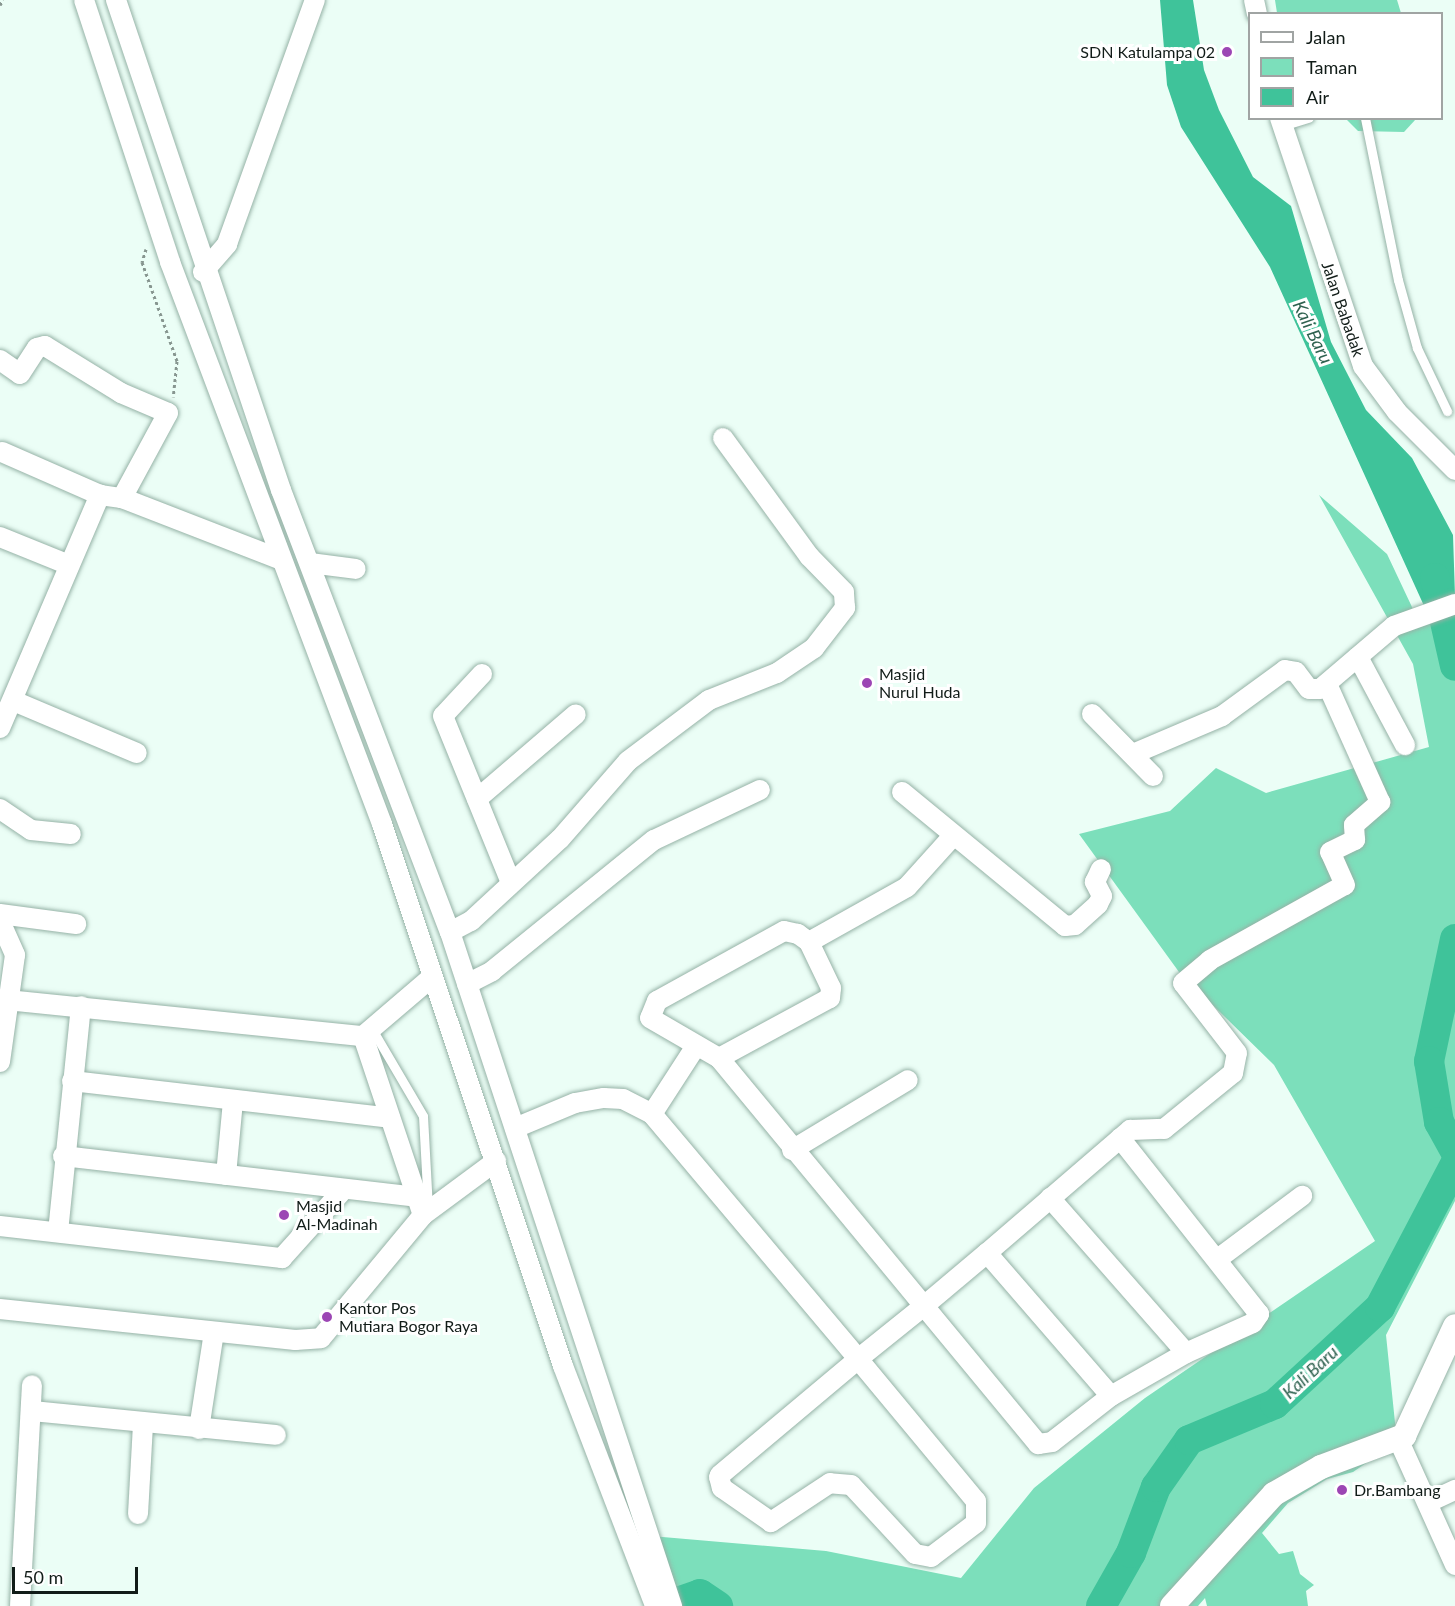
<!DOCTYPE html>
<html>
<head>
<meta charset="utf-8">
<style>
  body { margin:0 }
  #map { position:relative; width:1455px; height:1606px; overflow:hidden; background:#ebfef6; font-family:Lato,sans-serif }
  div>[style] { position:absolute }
  .green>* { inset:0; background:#7cdfbb }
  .water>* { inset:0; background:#3fc39a }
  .river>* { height:30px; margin:-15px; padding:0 15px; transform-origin:15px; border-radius:15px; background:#3fc39a }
  .path>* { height:3px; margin-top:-1.5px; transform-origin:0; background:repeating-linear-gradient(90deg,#879690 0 3px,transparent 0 6px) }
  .roads { filter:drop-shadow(0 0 2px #95b2a6) drop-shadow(0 0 2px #95b2a6) }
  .service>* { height:9px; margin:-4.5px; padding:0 4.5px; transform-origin:4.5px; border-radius:4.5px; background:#fff }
  .minor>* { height:20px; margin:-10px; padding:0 10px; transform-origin:10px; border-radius:10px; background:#fff }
  .tertiary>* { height:24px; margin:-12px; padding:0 12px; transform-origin:12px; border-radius:12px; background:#fff }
  .dots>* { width:16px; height:16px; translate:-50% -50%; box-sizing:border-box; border:3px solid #fff; border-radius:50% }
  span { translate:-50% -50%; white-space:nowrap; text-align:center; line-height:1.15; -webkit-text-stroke:6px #fff; paint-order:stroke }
  .poi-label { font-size:16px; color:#111c18 }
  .right { translate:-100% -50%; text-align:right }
  .left { translate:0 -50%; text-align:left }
  .street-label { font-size:16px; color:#111c18 }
  .water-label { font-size:18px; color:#2f6250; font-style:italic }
  .legend { position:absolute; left:1248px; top:12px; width:195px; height:108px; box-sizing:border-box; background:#fff; border:2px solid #a0a4a3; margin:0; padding:8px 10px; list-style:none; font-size:18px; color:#111c18 }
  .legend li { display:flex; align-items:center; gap:12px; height:30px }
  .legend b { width:30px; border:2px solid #a0a4a3 }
  .scale { position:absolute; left:12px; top:1567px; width:126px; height:27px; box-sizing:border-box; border:3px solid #111c18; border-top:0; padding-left:8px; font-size:18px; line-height:21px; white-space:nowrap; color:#111c18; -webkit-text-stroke:4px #fff; paint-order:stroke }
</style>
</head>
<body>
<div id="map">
  <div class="green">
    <i style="clip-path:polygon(1275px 0,1397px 0,1401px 13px,1277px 13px)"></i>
    <i style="clip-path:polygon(1346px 119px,1416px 119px,1404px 132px,1358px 131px)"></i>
    <i style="clip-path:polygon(1319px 495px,1387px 554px,1420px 624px,1455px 621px,1455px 1201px,1386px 1335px,1397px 1442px,1353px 1472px,1327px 1479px,1288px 1503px,1262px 1533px,1279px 1554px,1293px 1551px,1300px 1574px,1314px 1585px,1306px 1591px,1308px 1606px,1207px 1606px,1205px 1598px,1198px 1606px,674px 1606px,651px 1536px,826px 1551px,961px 1578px,1034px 1488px,1145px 1398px,1375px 1241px,1274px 1065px,1179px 972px,1079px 834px,1170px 811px,1216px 768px,1266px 793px,1429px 747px,1413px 664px)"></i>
  </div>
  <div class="water">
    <i style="clip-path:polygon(1160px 0,1193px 0,1204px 70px,1219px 110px,1253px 177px,1291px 206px,1331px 342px,1366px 410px,1412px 458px,1453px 535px,1455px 596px,1425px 608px,1270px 267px,1181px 127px,1167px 85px)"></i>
  </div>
  <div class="river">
    <i style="left:1435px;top:578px;width:90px;rotate:77.2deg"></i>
    <i style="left:1455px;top:939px;width:125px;rotate:102deg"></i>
    <i style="left:1429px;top:1061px;width:62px;rotate:80.7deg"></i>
    <i style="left:1439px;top:1122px;width:33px;rotate:61deg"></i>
    <i style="left:666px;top:1606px;width:36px;rotate:-19deg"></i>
    <i style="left:700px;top:1594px;width:22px;rotate:34deg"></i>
    <i style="left:1101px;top:1606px;width:61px;rotate:-60.5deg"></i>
    <i style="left:1131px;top:1553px;width:71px;rotate:-69.3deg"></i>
    <i style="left:1156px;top:1487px;width:57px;rotate:-54.9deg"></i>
    <i style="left:1189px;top:1440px;width:93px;rotate:-22.7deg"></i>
    <i style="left:1275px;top:1404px;width:143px;rotate:-42.7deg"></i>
    <i style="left:1380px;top:1307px;width:161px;rotate:-62.3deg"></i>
  </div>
  <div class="path">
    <i style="left:0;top:5px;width:6px;rotate:-59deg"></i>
    <i style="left:146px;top:249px;width:14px;rotate:107deg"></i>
    <i style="left:142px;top:262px;width:105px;rotate:70.5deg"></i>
    <i style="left:177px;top:361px;width:36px;rotate:96deg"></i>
  </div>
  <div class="roads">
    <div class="service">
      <i style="left:1365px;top:118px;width:165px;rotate:78.5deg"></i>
      <i style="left:1398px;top:280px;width:71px;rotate:74.4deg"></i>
      <i style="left:1417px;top:348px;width:70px;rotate:64.5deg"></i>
      <i style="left:1282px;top:126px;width:28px;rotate:-17deg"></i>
      <i style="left:372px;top:1029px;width:101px;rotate:59.6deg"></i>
      <i style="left:423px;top:1116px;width:93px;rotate:86.9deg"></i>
    </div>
    <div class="minor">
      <i style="left:84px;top:0;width:276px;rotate:71.8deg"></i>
      <i style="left:170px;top:262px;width:601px;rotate:69.33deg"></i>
      <i style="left:382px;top:824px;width:571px;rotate:71.53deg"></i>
      <i style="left:563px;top:1366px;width:257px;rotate:69deg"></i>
      <i style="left:116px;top:0;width:517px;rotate:71.39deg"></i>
      <i style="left:281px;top:490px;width:473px;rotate:69.1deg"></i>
      <i style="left:450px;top:932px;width:710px;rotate:71.77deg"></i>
      <i style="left:1254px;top:0;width:14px;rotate:78deg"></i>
      <i style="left:1280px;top:118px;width:262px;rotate:71.5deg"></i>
      <i style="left:1363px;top:366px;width:57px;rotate:53.5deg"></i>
      <i style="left:1397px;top:412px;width:82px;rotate:45deg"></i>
      <i style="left:203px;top:272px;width:37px;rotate:-49deg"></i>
      <i style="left:227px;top:244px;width:259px;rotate:-70.2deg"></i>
      <i style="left:0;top:360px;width:24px;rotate:35deg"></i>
      <i style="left:20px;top:374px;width:31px;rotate:-57deg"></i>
      <i style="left:37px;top:348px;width:8px;rotate:-14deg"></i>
      <i style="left:45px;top:346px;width:89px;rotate:31.7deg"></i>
      <i style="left:121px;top:393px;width:51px;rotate:23.1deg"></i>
      <i style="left:168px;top:413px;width:97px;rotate:118.4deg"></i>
      <i style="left:2px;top:452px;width:107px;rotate:23.7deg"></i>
      <i style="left:0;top:537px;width:74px;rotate:22.1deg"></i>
      <i style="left:310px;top:563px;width:46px;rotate:7.4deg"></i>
      <i style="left:1358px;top:657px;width:100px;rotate:61.9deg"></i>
      <i style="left:482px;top:674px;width:57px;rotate:132.9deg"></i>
      <i style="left:443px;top:716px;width:180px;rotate:67.8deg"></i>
      <i style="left:16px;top:702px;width:131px;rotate:22.9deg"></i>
      <i style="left:1092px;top:714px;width:87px;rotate:45.5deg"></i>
      <i style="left:0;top:728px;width:254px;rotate:-66.8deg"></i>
      <i style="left:100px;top:495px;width:22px;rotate:8deg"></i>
      <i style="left:122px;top:498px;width:168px;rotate:21.2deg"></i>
      <i style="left:1133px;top:754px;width:97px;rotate:-23.1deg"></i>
      <i style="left:1222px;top:716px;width:78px;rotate:-36.1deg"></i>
      <i style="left:1285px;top:670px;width:11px;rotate:10deg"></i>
      <i style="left:1296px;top:672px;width:21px;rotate:53deg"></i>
      <i style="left:1309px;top:689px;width:11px"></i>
      <i style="left:1320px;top:689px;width:97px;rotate:-40.4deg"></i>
      <i style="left:1394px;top:626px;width:65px;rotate:-19.8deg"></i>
      <i style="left:902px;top:792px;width:211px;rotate:39.4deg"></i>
      <i style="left:1065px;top:926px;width:10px;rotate:-6deg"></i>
      <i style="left:1075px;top:925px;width:31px;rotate:-42deg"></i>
      <i style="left:1098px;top:904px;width:9px;rotate:-63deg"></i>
      <i style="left:1102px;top:896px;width:16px;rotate:-117deg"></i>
      <i style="left:1095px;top:882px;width:14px;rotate:-65deg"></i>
      <i style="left:477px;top:799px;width:130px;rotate:-40.6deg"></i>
      <i style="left:0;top:809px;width:37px;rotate:34deg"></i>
      <i style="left:31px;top:830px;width:40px;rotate:5.7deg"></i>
      <i style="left:0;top:914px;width:77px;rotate:7.5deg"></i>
      <i style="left:0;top:921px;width:37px;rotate:66deg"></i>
      <i style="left:15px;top:955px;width:108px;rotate:98deg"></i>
      <i style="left:450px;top:932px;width:24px;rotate:-28deg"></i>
      <i style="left:471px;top:921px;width:121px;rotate:-42.7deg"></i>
      <i style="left:560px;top:839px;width:103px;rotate:-48.9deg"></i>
      <i style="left:628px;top:761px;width:101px;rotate:-37deg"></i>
      <i style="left:709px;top:700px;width:73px;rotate:-21.7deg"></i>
      <i style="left:777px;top:673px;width:45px;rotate:-34deg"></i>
      <i style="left:814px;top:648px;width:51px;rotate:-52.2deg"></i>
      <i style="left:845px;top:608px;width:16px;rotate:-94deg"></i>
      <i style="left:844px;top:592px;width:50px;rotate:-134.2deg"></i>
      <i style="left:809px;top:556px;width:146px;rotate:-126.1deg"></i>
      <i style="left:809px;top:942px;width:112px;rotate:-29.3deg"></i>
      <i style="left:907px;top:887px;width:69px;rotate:-48deg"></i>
      <i style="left:467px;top:984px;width:28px;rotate:-27deg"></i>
      <i style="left:492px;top:971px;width:208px;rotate:-39deg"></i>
      <i style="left:654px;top:840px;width:117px;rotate:-25.3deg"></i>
      <i style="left:7px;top:1000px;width:358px;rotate:5.8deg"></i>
      <i style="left:363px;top:1036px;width:189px;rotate:71.5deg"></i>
      <i style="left:363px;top:1036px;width:91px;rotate:-40.5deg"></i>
      <i style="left:719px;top:1058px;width:126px;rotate:-28.4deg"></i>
      <i style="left:830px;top:998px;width:10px;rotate:-84deg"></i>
      <i style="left:831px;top:988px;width:51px;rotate:-115.6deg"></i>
      <i style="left:809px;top:942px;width:14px;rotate:-144deg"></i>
      <i style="left:798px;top:934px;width:14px;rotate:-168deg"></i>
      <i style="left:784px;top:931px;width:145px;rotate:151.1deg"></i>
      <i style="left:657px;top:1001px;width:18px;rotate:112deg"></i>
      <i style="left:650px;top:1018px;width:80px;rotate:30.1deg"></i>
      <i style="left:719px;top:1058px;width:501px;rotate:50.43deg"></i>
      <i style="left:1038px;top:1444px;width:14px;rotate:-8deg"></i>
      <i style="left:1052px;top:1442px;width:75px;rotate:-37.9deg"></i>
      <i style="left:1111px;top:1396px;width:86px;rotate:-29.8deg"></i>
      <i style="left:1186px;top:1353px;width:73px;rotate:-24.1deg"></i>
      <i style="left:1253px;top:1323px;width:11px;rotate:-56deg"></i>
      <i style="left:1259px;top:1314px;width:224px;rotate:-128.3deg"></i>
      <i style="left:72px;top:1081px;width:320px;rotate:6.6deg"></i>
      <i style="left:652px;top:1114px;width:81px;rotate:-57.1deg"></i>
      <i style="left:515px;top:1128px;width:65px;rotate:-22.6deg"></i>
      <i style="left:575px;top:1103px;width:29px;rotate:-10deg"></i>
      <i style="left:604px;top:1098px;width:19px;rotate:3deg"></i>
      <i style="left:623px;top:1099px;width:33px;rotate:27deg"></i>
      <i style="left:652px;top:1114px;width:320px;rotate:49.9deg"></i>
      <i style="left:858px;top:1359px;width:185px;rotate:50.3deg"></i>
      <i style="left:976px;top:1501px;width:22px;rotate:90deg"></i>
      <i style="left:976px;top:1523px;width:56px;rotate:142.9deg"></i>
      <i style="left:931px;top:1557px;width:16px;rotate:-169deg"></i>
      <i style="left:915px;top:1554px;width:94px;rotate:-132.8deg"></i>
      <i style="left:851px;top:1485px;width:21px;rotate:-175deg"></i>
      <i style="left:830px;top:1483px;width:71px;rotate:146.5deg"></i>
      <i style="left:771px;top:1522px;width:60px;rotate:-145.2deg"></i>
      <i style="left:722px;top:1488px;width:11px;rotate:-105deg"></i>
      <i style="left:719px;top:1477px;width:2px;rotate:-63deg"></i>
      <i style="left:720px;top:1475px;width:180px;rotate:-40deg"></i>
      <i style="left:858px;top:1359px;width:85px;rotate:-38.8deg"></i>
      <i style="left:924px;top:1306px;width:82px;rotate:-40.1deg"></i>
      <i style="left:987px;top:1253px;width:189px;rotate:-40.7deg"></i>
      <i style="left:1130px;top:1130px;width:34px;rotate:-2deg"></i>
      <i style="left:1164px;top:1129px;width:89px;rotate:-39.1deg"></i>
      <i style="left:1233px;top:1073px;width:20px;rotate:-79deg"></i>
      <i style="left:1237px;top:1053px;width:88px;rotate:-127.6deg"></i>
      <i style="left:1183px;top:983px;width:35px;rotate:-40deg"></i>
      <i style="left:1210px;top:960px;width:154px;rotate:-29.1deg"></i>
      <i style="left:1345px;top:885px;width:36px;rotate:-114deg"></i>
      <i style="left:1330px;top:852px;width:28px;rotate:-26deg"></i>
      <i style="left:1355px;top:840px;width:15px;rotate:-94deg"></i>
      <i style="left:1354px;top:825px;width:35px;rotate:-41deg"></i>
      <i style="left:1380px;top:802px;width:129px;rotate:-114.2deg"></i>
      <i style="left:792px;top:1150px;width:135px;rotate:-31.1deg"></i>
      <i style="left:63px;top:1156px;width:356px;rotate:6.6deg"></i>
      <i style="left:226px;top:1175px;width:74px;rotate:-84.6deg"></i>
      <i style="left:1050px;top:1198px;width:206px;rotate:48.7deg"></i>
      <i style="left:0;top:1226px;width:284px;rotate:6.5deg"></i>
      <i style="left:282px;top:1258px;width:91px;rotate:-48.1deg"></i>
      <i style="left:58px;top:1232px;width:227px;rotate:-84.2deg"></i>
      <i style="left:987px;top:1253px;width:189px;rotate:49.1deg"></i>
      <i style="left:1219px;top:1258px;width:104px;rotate:-36.8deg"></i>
      <i style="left:0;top:1309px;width:297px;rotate:6deg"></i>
      <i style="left:295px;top:1340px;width:26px;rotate:-4deg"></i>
      <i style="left:321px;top:1338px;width:160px;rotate:-50.3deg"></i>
      <i style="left:423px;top:1215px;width:91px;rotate:-36.5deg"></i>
      <i style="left:32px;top:1411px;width:245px;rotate:5.6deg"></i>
      <i style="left:199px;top:1429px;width:98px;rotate:-81.2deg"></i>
      <i style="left:1399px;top:1441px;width:136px;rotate:65.7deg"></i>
      <i style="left:1429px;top:1502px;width:29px;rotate:-25deg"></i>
      <i style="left:138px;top:1514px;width:90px;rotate:-86.8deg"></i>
      <i style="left:20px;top:1606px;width:221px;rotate:-86.9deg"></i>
    </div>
    <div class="tertiary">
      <i style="left:1172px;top:1606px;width:151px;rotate:-47.7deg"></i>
      <i style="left:1274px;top:1494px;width:54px;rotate:-29.9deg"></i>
      <i style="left:1321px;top:1467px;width:89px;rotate:-20.5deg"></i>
      <i style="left:1404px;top:1436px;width:121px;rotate:-65.1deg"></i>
    </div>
  </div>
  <div class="dots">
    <i style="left:1227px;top:52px;background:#9c46b4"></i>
    <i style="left:867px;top:683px;background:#9c46b4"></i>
    <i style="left:284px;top:1215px;background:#9c46b4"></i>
    <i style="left:327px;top:1317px;background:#9c46b4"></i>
    <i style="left:1342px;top:1490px;background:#9c46b4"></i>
  </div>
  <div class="poi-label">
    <span class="right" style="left:1215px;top:52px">SDN Katulampa 02</span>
    <span class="left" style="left:879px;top:683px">Masjid<br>Nurul Huda</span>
    <span class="left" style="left:296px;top:1215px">Masjid<br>Al-Madinah</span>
    <span class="left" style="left:339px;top:1317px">Kantor Pos<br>Mutiara Bogor Raya</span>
    <span class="left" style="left:1354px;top:1490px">Dr.Bambang</span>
  </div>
  <div class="street-label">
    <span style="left:1343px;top:309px;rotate:71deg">Jalan Babadak</span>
  </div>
  <div class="water-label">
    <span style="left:1313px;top:332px;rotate:64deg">Kali Baru</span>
    <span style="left:1310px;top:1372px;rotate:-43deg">Kali Baru</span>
  </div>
  <ul class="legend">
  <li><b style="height:8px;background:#fff"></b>Jalan</li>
  <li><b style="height:16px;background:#7cdfbb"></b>Taman</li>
  <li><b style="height:16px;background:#3fc39a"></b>Air</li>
  </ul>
  <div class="scale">50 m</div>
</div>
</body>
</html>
